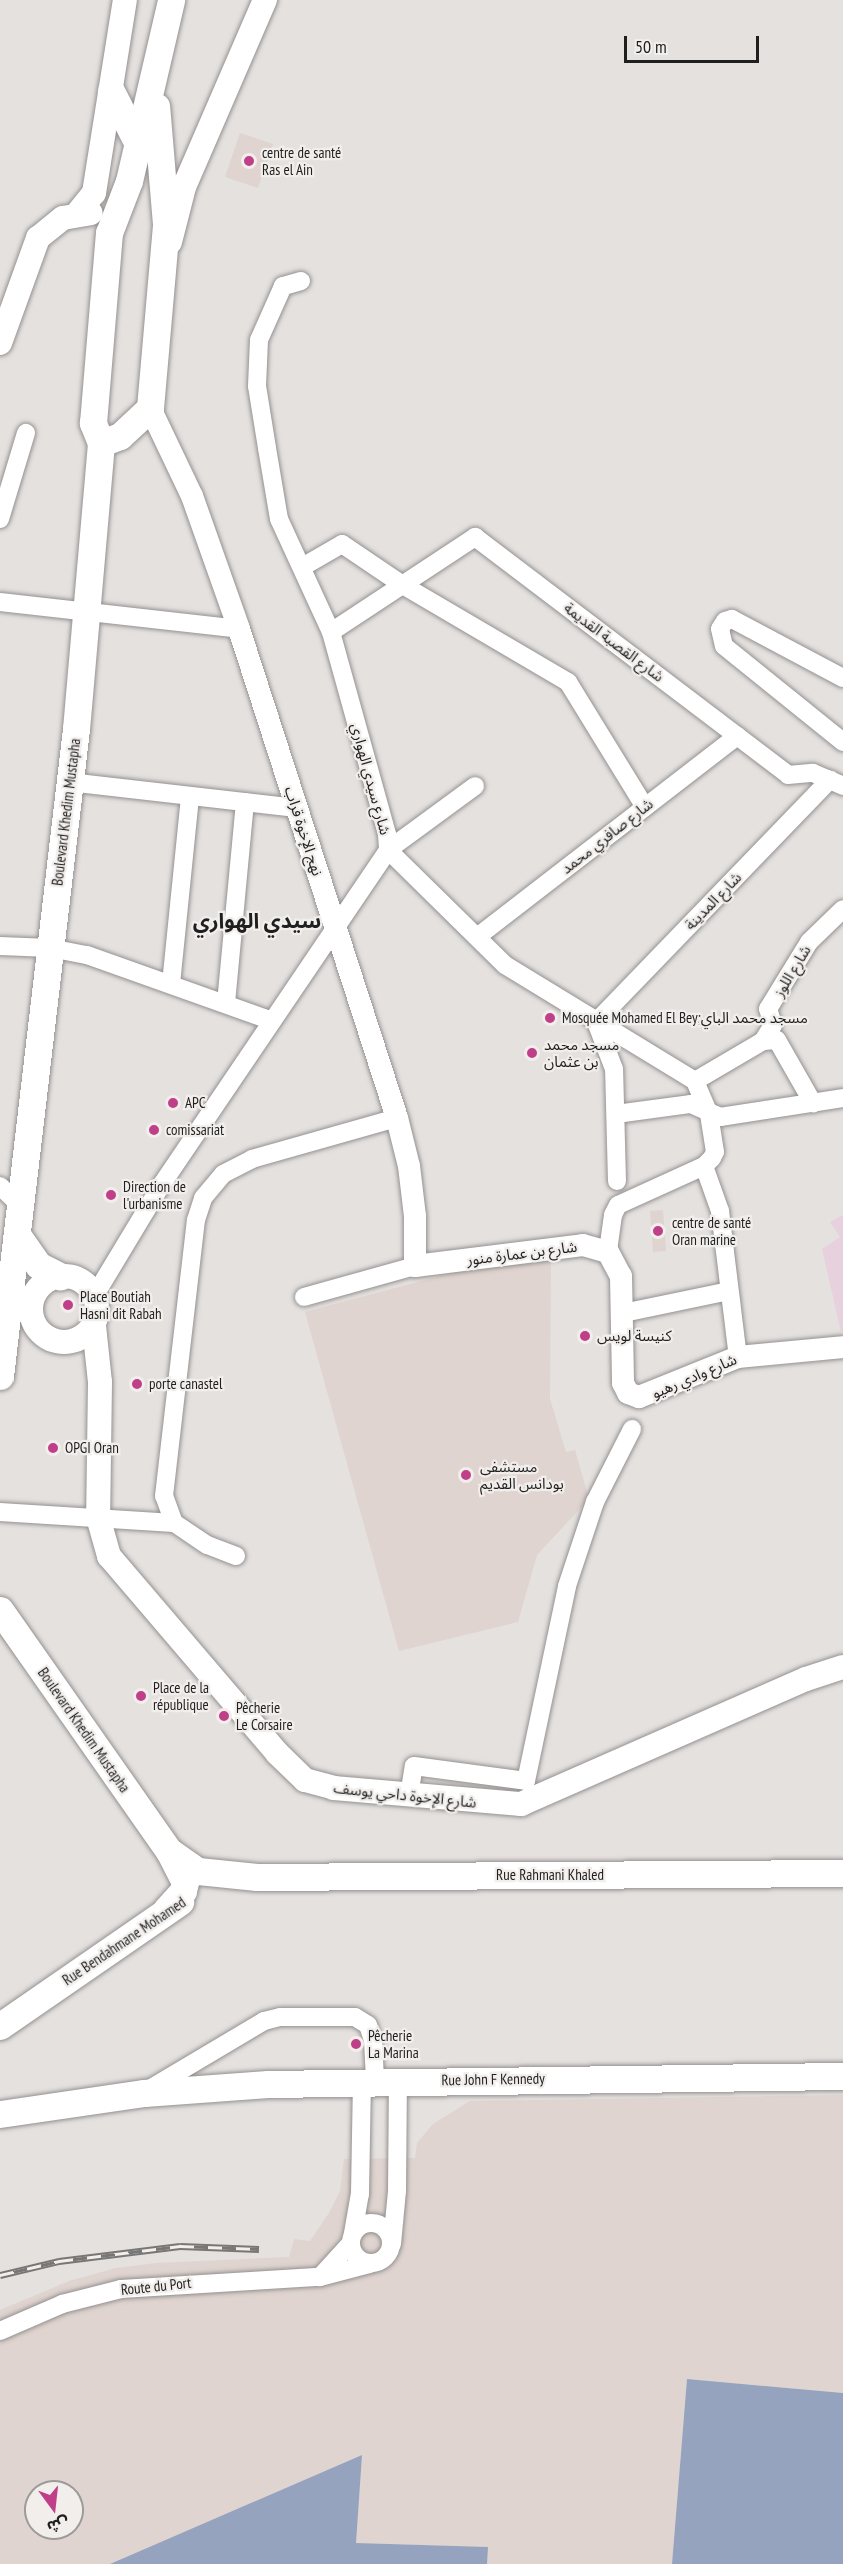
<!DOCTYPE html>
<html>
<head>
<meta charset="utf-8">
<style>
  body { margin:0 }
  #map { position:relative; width:843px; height:2564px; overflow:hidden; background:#e4e1df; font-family:"PT Sans Narrow","Noto Sans Arabic",sans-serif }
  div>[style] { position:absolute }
  .built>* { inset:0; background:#dfd4cf }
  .education>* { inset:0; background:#e7d1de }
  .water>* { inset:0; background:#95a3bf }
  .roads { filter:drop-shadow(0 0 2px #949190) drop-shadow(0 0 2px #949190) }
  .minor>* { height:18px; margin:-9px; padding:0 9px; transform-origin:9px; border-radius:9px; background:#fff }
  .minor>.ring { margin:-9px; padding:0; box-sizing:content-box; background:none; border:18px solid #fff; border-radius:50% }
  .tertiary>* { height:22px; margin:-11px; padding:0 11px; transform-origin:11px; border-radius:11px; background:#fff }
  .secondary>* { height:24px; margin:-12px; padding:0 12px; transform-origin:12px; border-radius:12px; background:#fff }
  .secondary>.ring { margin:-12px; padding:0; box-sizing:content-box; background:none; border:24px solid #fff; border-radius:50% }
  .primary>* { height:27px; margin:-13.5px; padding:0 13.5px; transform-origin:13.5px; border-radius:13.5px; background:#fff }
  .rail>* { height:7px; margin-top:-3.5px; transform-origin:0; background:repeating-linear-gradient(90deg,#f1eeec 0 14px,#797776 0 28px); box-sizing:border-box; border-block:2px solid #797776 }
  .dots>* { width:16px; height:16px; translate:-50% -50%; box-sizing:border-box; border:3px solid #f1eeec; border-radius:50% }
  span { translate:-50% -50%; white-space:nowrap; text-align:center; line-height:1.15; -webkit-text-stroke:4.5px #f1eeec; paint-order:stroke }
  .poi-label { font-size:15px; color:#201f1f }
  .left { translate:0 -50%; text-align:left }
  .street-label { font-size:15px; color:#201f1f }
  .district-label { font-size:21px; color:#201f1f; font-weight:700 }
  .north { position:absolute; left:24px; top:2480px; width:60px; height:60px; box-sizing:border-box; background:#f1eeec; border:2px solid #9d9b9a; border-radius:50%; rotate:165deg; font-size:16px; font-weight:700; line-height:24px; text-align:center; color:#201f1f }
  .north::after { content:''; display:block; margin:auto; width:21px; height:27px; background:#c03f89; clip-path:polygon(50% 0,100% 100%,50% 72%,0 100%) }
  .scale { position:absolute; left:624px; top:36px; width:135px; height:27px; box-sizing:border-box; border:3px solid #201f1f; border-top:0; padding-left:8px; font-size:18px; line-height:21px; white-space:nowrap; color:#201f1f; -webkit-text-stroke:4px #f1eeec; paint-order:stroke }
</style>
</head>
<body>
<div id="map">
  <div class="built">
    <i style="clip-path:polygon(240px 133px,273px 144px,258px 188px,225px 177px)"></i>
    <i style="clip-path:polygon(663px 1210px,666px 1251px,653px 1252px,650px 1211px)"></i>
    <i style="clip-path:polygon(551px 1258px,550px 1399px,566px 1452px,575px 1450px,589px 1499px,537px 1555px,518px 1622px,399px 1651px,305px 1312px,493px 1262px)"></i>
    <i style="clip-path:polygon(evenodd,843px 2095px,843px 2393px,687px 2379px,672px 2564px,487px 2564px,487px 2547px,355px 2543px,362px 2455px,110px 2564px,0 2564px,0 2310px,69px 2281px,116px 2268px,156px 2263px,289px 2257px,294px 2239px,310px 2241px,329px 2213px,340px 2191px,344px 2159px,415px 2158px,417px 2143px,433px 2124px,470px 2101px,843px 2095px,36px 2492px,72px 2492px,72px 2528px,36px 2528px,36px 2492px)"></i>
  </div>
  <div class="education">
    <i style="clip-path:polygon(843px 1215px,843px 1331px,841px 1332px,822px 1249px,840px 1237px,830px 1222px)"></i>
  </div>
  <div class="water">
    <i style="clip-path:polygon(687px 2379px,843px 2393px,843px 2564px,672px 2564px)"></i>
    <i style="clip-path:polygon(362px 2455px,356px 2543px,488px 2547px,487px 2564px,110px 2564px)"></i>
  </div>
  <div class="roads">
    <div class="minor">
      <i style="left:301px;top:281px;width:19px;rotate:164deg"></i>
      <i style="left:283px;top:286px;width:59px;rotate:114deg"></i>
      <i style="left:259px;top:340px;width:46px;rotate:92.5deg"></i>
      <i style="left:257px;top:386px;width:63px;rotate:80.8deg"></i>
      <i style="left:267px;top:448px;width:72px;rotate:80.4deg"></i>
      <i style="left:279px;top:519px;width:124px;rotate:65.3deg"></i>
      <i style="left:331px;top:632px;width:210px;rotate:74.5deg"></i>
      <i style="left:387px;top:834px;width:16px;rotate:86deg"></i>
      <i style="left:388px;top:850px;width:164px;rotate:44.5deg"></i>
      <i style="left:505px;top:965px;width:223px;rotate:31.4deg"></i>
      <i style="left:695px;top:1081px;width:36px;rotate:67deg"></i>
      <i style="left:709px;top:1114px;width:38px;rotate:81deg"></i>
      <i style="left:715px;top:1152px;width:7px;rotate:117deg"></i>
      <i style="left:712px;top:1158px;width:11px;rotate:135deg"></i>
      <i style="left:704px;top:1166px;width:94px;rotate:155.6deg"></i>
      <i style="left:618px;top:1205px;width:11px;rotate:117deg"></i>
      <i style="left:613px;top:1215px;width:37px;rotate:98deg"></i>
      <i style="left:0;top:519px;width:90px;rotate:-73.2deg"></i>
      <i style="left:304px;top:566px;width:44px;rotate:-30.1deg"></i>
      <i style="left:342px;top:544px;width:71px;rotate:34.1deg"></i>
      <i style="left:401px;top:584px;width:194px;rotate:30.4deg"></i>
      <i style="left:568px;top:682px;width:147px;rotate:58.4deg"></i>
      <i style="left:0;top:602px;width:241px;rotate:6.4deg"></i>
      <i style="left:331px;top:632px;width:173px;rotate:-33.4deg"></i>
      <i style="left:475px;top:537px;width:393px;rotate:37.2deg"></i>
      <i style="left:788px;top:775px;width:25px;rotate:-5deg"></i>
      <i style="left:813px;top:773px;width:33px;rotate:23deg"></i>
      <i style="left:843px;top:678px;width:126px;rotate:-152deg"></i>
      <i style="left:732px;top:619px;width:7px;rotate:164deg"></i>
      <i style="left:725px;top:621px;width:9px;rotate:122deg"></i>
      <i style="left:720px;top:629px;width:17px;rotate:77deg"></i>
      <i style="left:724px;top:646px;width:153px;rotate:38.9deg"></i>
      <i style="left:69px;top:782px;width:229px;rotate:6.5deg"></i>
      <i style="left:477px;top:937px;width:329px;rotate:-37.7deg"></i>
      <i style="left:0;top:946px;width:50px;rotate:2.3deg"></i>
      <i style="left:50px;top:948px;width:38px;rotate:11deg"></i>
      <i style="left:87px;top:955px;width:196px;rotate:19.6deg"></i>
      <i style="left:171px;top:984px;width:189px;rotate:-84.2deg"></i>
      <i style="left:226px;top:1003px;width:202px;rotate:-84.6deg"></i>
      <i style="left:763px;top:1041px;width:19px;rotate:-58deg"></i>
      <i style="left:773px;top:1025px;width:17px;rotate:-107deg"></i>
      <i style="left:768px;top:1009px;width:79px;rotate:-58.5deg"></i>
      <i style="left:809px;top:942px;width:47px;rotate:-44.1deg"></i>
      <i style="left:695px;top:1081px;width:79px;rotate:-30.5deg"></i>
      <i style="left:763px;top:1041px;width:14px;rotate:-4deg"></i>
      <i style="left:777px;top:1040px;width:73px;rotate:60.3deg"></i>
      <i style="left:616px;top:1114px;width:76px;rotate:-7.6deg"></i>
      <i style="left:691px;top:1104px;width:32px;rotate:24deg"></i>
      <i style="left:720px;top:1117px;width:124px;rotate:-8.8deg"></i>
      <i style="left:704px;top:1166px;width:48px;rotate:70.4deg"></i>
      <i style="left:720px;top:1211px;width:147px;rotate:83deg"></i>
      <i style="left:617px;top:1181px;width:112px;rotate:-91.5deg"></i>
      <i style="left:614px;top:1069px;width:50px;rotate:-111deg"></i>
      <i style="left:596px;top:1022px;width:337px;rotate:-46deg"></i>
      <i style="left:0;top:1186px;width:29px;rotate:44deg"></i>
      <i style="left:95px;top:1295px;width:130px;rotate:-58.9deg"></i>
      <i style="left:162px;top:1184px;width:403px;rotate:-55.9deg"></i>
      <i style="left:388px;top:850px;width:108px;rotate:-36.3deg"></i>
      <i style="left:304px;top:1297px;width:115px;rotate:-15.6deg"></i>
      <i style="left:623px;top:1313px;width:108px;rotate:-11.7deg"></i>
      <i style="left:0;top:1512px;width:174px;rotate:3.6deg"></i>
      <i style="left:236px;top:1556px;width:31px;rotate:-159deg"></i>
      <i style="left:207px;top:1545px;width:40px;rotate:-146deg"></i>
      <i style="left:174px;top:1523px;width:29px;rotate:-110deg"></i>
      <i style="left:164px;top:1496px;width:278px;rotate:-83.4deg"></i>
      <i style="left:196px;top:1220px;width:23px;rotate:-72deg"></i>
      <i style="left:203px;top:1198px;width:31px;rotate:-50deg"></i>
      <i style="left:223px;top:1174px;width:33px;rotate:-27deg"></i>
      <i style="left:252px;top:1159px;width:151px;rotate:-15.8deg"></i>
      <i style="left:409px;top:1796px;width:30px;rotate:-81deg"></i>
      <i style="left:414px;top:1766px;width:113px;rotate:7.6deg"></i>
      <i style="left:526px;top:1781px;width:199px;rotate:-78.1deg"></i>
      <i style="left:567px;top:1586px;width:89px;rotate:-71.6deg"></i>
      <i style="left:595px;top:1502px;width:82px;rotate:-63.1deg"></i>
      <i style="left:148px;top:2090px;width:135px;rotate:-30.7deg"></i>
      <i style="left:264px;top:2021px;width:16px;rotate:-14deg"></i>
      <i style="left:280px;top:2017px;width:75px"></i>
      <i style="left:355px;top:2017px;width:15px;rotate:32deg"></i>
      <i style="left:368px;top:2025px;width:16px;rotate:72deg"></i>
      <i style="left:373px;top:2040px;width:40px;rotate:87.1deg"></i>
      <i class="ring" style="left:351px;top:2223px;width:22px;height:22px"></i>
      <i style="left:353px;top:2233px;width:40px;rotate:-80deg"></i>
      <i style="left:360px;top:2194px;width:114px;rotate:-89deg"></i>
      <i style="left:350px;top:2244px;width:45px;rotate:132.3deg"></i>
      <i style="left:320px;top:2277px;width:52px;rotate:-14.6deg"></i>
      <i style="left:392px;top:2244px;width:53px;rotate:-84.6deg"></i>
      <i style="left:397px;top:2191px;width:111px;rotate:-89.5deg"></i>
      <i style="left:0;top:2331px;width:68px;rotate:-23.5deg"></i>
      <i style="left:62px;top:2304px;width:61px;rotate:-14.3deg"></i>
      <i style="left:121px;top:2289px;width:199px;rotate:-3.5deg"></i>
    </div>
    <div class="tertiary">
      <i style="left:150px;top:408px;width:98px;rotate:64.5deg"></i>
      <i style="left:192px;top:496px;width:141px;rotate:70.5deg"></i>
      <i style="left:239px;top:629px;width:514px;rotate:72.09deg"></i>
      <i style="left:397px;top:1118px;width:49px;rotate:76deg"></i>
      <i style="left:409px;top:1166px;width:50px;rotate:83.2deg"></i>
      <i style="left:415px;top:1216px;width:50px;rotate:90deg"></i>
      <i style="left:415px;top:1266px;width:169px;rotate:-7.1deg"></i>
      <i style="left:583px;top:1245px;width:26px;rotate:16deg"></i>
      <i style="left:608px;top:1252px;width:27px;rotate:62deg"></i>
      <i style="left:621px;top:1276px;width:107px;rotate:88.9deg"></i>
      <i style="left:623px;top:1383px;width:11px;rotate:63deg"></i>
      <i style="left:628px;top:1393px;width:12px;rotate:20deg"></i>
      <i style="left:639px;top:1397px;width:107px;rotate:-22deg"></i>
      <i style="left:738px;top:1357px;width:105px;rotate:-5.4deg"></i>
    </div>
    <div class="secondary">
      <i style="left:76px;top:215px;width:28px;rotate:-51deg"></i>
      <i style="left:94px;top:193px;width:195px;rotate:-80.9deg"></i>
      <i style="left:170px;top:242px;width:57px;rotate:-75.7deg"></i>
      <i style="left:184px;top:187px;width:204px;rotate:-66.6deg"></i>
      <i style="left:0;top:343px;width:112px;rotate:-70.1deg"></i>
      <i style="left:38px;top:238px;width:32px;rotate:-39deg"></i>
      <i style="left:63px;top:218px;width:28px;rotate:-10deg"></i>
      <i class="ring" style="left:31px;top:1276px;width:42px;height:42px"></i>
      <i style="left:94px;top:1326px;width:56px;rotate:83.9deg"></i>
      <i style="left:100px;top:1382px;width:135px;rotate:90.8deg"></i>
      <i style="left:98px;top:1517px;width:41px;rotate:74.2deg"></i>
      <i style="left:109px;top:1556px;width:259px;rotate:49.5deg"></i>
      <i style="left:277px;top:1753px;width:39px;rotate:44deg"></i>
      <i style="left:305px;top:1780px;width:30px;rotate:15deg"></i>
      <i style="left:334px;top:1788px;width:188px;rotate:4.9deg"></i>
      <i style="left:521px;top:1804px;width:311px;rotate:-23.7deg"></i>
      <i style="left:806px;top:1679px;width:39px;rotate:-18deg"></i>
    </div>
    <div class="primary">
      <i style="left:111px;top:91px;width:59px;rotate:63deg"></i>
      <i style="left:101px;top:443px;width:22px;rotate:-112deg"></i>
      <i style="left:93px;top:423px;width:191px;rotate:-85.2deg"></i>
      <i style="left:109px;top:233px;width:56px;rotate:-69deg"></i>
      <i style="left:129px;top:181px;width:186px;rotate:-76.9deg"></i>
      <i style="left:101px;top:443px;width:20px;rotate:-20deg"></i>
      <i style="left:120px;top:436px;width:41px;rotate:-43deg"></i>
      <i style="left:150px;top:408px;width:185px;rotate:-85deg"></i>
      <i style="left:166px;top:224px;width:118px;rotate:-94.8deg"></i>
      <i style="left:18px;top:1236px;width:35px;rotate:55deg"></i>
      <i style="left:38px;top:1265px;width:25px;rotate:27deg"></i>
      <i style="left:0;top:1376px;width:651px;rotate:-83.3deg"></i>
      <i style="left:76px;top:729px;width:287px;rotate:-85deg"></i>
      <i style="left:0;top:1610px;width:294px;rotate:55deg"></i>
      <i style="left:169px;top:1851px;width:35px;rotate:63deg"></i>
      <i style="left:185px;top:1882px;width:9px;rotate:103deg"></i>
      <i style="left:183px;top:1891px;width:25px;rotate:132deg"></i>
      <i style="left:169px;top:1851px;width:35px;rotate:35deg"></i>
      <i style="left:198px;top:1871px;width:59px;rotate:5.8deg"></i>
      <i style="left:257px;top:1877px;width:586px;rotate:-0.39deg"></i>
      <i style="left:0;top:2026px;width:219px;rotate:-34.6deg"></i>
      <i style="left:0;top:2114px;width:146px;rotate:-8.3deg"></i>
      <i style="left:144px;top:2093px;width:124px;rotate:-4.2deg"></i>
      <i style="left:268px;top:2084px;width:575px;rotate:-0.8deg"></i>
    </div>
  </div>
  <div class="rail">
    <i style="left:0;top:2275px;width:61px;rotate:-13.3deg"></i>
    <i style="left:59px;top:2261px;width:122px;rotate:-7.1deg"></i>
    <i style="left:180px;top:2246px;width:79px;rotate:2.2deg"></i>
  </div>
  <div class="dots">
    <i style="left:249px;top:161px;background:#c03f89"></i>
    <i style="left:550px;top:1018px;background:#c03f89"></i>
    <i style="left:532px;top:1053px;background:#c03f89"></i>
    <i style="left:173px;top:1103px;background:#c03f89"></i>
    <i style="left:154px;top:1130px;background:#c03f89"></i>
    <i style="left:111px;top:1195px;background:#c03f89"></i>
    <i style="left:658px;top:1231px;background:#c03f89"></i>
    <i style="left:68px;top:1305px;background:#c03f89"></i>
    <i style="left:585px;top:1336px;background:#c03f89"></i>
    <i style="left:137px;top:1384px;background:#c03f89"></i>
    <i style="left:53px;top:1448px;background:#c03f89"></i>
    <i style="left:466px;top:1475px;background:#c03f89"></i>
    <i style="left:141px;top:1696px;background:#c03f89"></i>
    <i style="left:224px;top:1716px;background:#c03f89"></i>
    <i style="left:356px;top:2044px;background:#c03f89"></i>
  </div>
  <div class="poi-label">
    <span class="left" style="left:262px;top:161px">centre de santé<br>Ras el Ain</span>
    <span class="left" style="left:562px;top:1018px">Mosquée Mohamed El Bey;مسجد محمد الباي</span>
    <span class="left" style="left:544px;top:1053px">مسجد محمد<br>بن عثمان</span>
    <span class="left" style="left:185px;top:1103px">APC</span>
    <span class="left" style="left:166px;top:1130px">comissariat</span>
    <span class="left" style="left:123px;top:1195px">Direction de<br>l'urbanisme</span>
    <span class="left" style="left:672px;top:1231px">centre de santé<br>Oran marine</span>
    <span class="left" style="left:80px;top:1305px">Place Boutiah<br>Hasni dit Rabah</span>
    <span class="left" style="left:597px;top:1336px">كنيسة لويس</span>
    <span class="left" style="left:149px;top:1384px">porte canastel</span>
    <span class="left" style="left:65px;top:1448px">OPGI Oran</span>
    <span class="left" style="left:480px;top:1475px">مستشفى<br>بودانس القديم</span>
    <span class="left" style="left:153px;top:1696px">Place de la<br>république</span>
    <span class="left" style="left:236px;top:1716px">Pêcherie<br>Le Corsaire</span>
    <span class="left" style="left:368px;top:2044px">Pêcherie<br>La Marina</span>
  </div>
  <div class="street-label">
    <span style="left:614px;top:642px;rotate:37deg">شارع القصبة القديمة</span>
    <span style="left:371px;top:779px;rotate:75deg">شارع سيدي الهواري</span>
    <span style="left:66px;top:812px;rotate:-83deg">Boulevard Khedim Mustapha</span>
    <span style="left:304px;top:831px;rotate:72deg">نهج الإخوة قراب</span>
    <span style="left:607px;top:836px;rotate:-38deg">شارع صافري محمد</span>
    <span style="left:713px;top:901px;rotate:-46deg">شارع المدينة</span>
    <span style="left:792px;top:971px;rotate:-59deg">شارع اللوز</span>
    <span style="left:522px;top:1253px;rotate:-7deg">شارع بن عمارة منور</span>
    <span style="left:694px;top:1376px;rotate:-23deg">شارع وادي رهيو</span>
    <span style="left:84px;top:1730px;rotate:55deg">Boulevard Khedim Mustapha</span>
    <span style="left:405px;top:1795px;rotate:6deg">شارع الإخوة داحي يوسف</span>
    <span style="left:550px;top:1875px">Rue Rahmani Khaled</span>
    <span style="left:124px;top:1941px;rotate:-34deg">Rue Bendahmane Mohamed</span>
    <span style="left:493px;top:2079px;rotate:-1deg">Rue John F Kennedy</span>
    <span style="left:156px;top:2286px;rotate:-6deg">Route du Port</span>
  </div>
  <div class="district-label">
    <span style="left:257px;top:921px">سيدي الهواري</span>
  </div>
  <div class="north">ش</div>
  <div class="scale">50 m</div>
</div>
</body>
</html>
